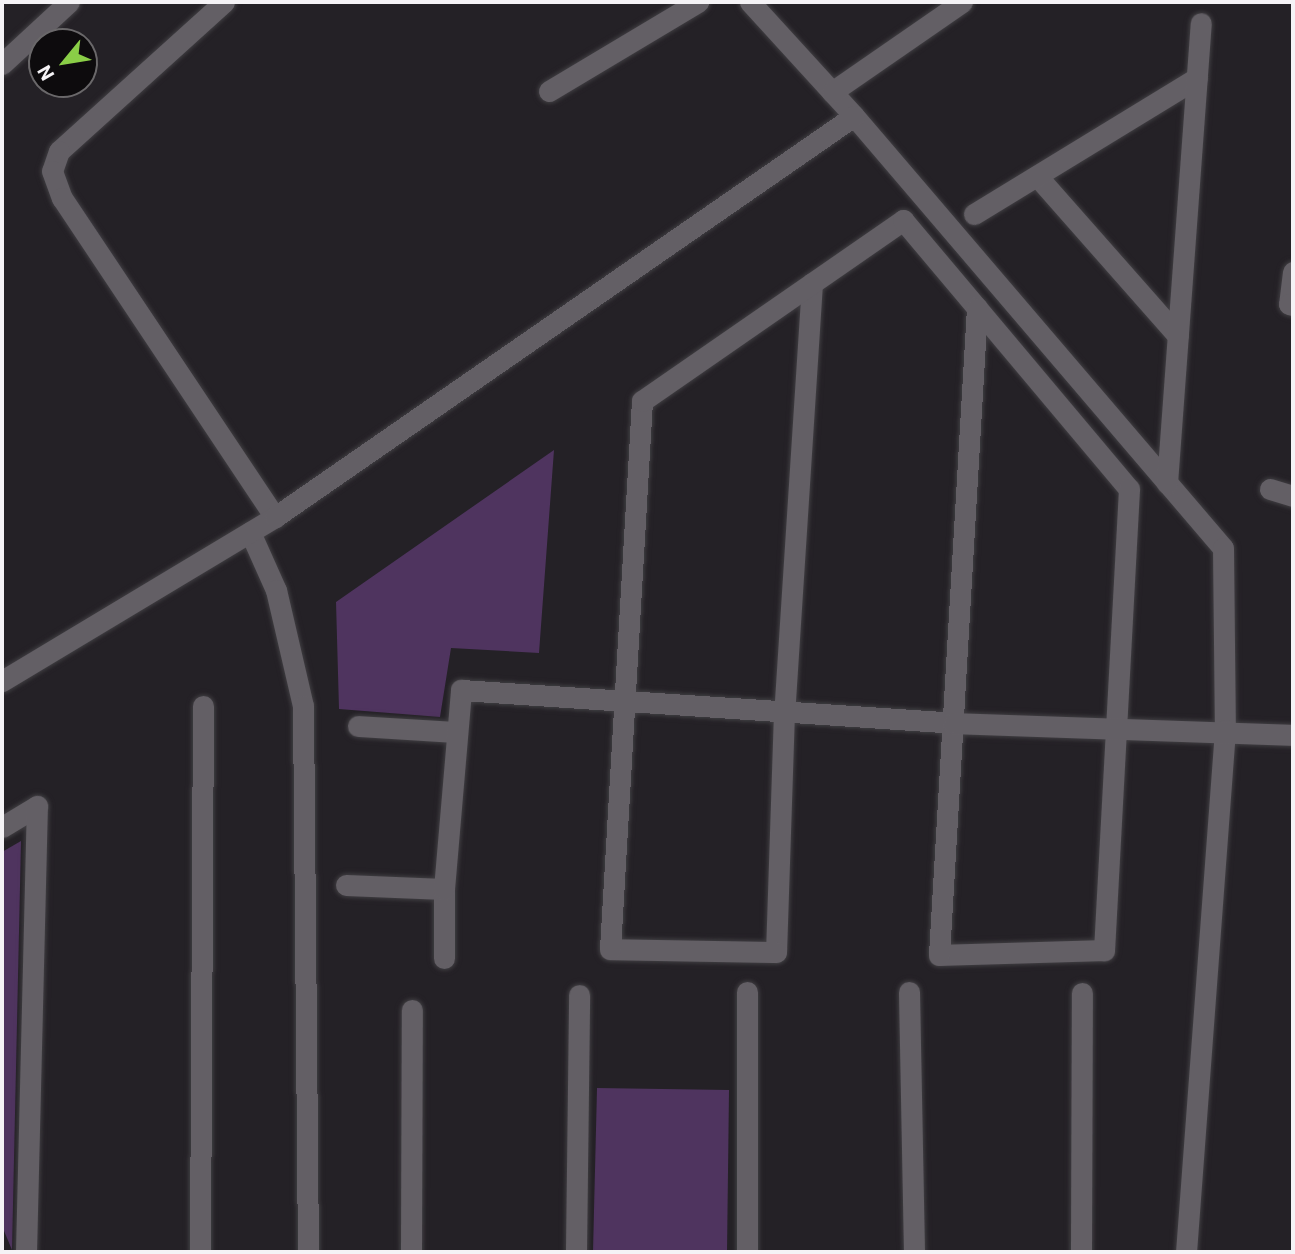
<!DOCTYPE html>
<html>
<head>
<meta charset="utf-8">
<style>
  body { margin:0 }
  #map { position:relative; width:1295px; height:1254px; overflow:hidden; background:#242126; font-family:Roboto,sans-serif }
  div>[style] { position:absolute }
  .green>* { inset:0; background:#4f345f }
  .roads { filter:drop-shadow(0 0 2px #403e42) drop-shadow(0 0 2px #403e42) }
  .street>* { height:21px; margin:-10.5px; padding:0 10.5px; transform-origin:10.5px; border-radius:10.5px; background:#635f65 }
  span { translate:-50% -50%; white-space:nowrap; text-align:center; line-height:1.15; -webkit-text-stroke:7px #0d0b0d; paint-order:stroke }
  .frame { position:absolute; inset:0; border:4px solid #f5f3f6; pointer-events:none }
  .north { position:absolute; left:28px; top:28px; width:70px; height:70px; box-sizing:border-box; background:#0d0b0d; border:2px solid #6a686a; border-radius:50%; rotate:240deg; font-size:19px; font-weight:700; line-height:28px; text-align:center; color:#f5f3f6 }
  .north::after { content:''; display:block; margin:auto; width:24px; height:32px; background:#8ace47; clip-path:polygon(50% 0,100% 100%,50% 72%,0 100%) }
</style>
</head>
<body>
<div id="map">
  <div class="green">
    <i style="clip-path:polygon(554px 450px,539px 653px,451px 648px,440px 717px,339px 709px,336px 602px)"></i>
    <i style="clip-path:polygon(21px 841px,12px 1250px,2px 1226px,2px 852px)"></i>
    <i style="clip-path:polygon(597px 1088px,729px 1090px,727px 1252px,593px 1252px)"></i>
  </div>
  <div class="roads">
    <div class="street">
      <i style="left:224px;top:2px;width:222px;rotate:137.9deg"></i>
      <i style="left:59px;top:151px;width:21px;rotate:109deg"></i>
      <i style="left:52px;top:171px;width:29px;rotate:70deg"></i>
      <i style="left:62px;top:198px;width:384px;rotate:56.3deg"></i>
      <i style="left:750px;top:2px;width:154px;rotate:47.6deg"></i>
      <i style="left:854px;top:116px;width:568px;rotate:49.5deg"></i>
      <i style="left:1223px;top:548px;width:182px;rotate:89.4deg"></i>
      <i style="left:1225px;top:730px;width:523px;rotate:94.27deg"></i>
      <i style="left:2px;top:64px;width:91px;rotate:-42.8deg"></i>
      <i style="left:549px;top:91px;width:174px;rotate:-30.9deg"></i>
      <i style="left:832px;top:92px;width:158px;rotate:-34.7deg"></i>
      <i style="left:1037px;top:176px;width:213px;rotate:48.6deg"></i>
      <i style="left:974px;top:214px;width:261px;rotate:-31.4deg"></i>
      <i style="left:1293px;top:272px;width:32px;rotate:97deg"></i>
      <i style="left:1289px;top:304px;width:4px;rotate:14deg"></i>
      <i style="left:812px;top:283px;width:430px;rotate:93.7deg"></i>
      <i style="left:784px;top:712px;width:240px;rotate:91.9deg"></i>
      <i style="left:776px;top:952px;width:166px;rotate:-179deg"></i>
      <i style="left:610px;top:949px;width:549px;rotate:-86.66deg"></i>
      <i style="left:642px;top:401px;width:318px;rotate:-34.7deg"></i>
      <i style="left:903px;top:220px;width:115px;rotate:49.9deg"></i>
      <i style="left:977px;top:308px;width:236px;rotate:50deg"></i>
      <i style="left:1129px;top:489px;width:462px;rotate:93.1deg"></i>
      <i style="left:1104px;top:950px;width:165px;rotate:178.3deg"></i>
      <i style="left:939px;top:955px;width:648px;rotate:-86.64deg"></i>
      <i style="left:1167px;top:483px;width:461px;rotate:-85.8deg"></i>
      <i style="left:1270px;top:489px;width:24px;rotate:17deg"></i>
      <i style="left:250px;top:532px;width:64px;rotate:65.9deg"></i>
      <i style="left:276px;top:590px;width:119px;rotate:76.9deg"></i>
      <i style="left:303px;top:706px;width:546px;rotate:89.48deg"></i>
      <i style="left:2px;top:681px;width:318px;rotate:-31deg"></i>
      <i style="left:275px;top:517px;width:704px;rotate:-34.71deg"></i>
      <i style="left:358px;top:726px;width:99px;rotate:3.5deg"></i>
      <i style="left:2px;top:827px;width:41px;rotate:-31deg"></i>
      <i style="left:346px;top:885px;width:98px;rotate:2.3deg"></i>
      <i style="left:444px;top:958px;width:69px;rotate:-90deg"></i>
      <i style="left:444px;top:889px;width:200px;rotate:-85.1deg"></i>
      <i style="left:461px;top:690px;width:494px;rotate:3.8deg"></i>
      <i style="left:954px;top:723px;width:339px;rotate:2deg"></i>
      <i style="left:909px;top:992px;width:260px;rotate:88.9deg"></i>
      <i style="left:26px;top:1252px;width:446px;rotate:-88.6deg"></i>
      <i style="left:200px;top:1252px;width:546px;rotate:-89.69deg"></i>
      <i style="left:411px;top:1252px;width:242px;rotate:-89.8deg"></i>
      <i style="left:576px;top:1252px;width:257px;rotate:-89.3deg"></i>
      <i style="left:747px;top:1252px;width:260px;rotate:-90deg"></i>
      <i style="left:1081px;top:1252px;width:259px;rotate:-89.8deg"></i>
    </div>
  </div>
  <div class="frame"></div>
  <div class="north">N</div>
</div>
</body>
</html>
